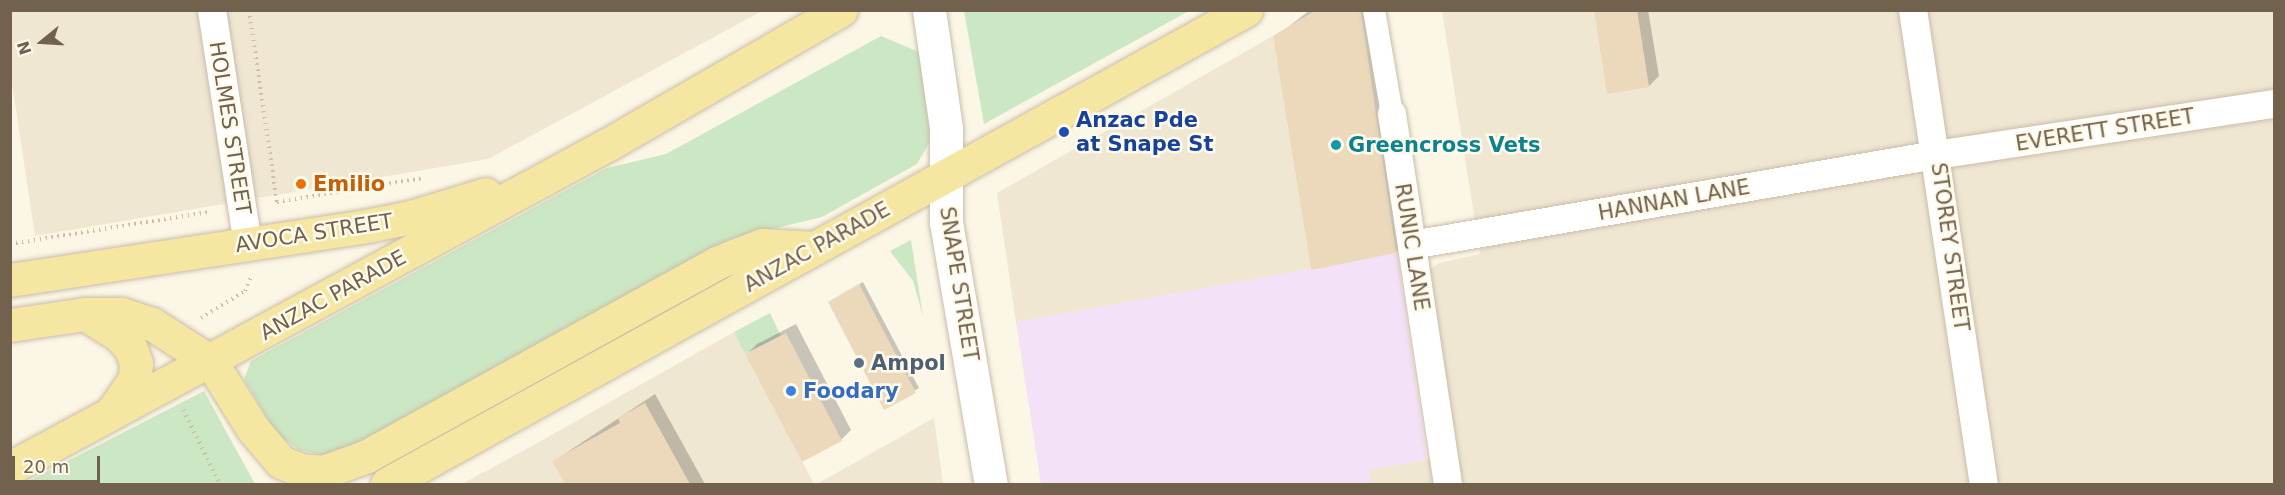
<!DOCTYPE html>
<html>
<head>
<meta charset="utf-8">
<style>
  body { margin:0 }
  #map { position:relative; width:2285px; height:495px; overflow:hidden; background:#fbf6e5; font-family:"DejaVu Sans",sans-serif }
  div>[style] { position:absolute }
  .residential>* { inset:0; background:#efe7d1 }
  .education>* { inset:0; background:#f3e1f7 }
  .green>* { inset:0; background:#cce7c4 }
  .shadow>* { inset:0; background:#0003 }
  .building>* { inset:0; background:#ecd9bc }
  .path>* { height:4px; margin-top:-2px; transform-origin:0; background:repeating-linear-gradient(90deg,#d3bea1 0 1.5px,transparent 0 6px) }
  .roads { filter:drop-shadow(0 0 2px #c9bdaa) drop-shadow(0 0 2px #c9bdaa) }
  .pedestrian>* { height:22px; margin:-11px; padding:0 11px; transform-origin:11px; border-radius:11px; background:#fff }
  .minor>* { height:28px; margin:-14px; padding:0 14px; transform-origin:14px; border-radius:14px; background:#fff }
  .tertiary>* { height:33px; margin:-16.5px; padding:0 16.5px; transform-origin:16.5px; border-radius:16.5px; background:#fff }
  .primary>* { height:33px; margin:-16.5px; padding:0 16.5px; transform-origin:16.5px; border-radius:16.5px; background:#f5e6a1 }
  .dots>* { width:16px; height:16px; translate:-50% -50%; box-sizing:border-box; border:3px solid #fefaeb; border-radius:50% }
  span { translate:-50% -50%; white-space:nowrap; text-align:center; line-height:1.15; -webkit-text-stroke:5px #fefaeb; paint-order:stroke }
  .transit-label { font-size:21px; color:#164399; font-weight:700 }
  .left { translate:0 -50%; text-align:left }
  .street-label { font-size:21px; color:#72614c }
  .culture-label { font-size:21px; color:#0d838f; font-weight:700 }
  .food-label { font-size:21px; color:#c56008; font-weight:700 }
  .service-label { font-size:21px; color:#4e5e75; font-weight:700 }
  .shop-label { font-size:21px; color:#366cbe; font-weight:700 }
  .frame { position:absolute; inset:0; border:12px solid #72614c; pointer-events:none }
  .north { position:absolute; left:12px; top:12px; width:60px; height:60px; -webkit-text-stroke:4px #fefaeb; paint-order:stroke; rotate:252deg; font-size:16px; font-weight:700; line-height:24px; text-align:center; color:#72614c }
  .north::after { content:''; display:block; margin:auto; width:21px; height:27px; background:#72614c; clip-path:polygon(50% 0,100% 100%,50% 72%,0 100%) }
  .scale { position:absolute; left:12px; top:456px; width:88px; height:27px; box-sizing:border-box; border:3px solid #72614c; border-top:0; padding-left:8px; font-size:18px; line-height:21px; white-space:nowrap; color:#72614c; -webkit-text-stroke:4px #fefaeb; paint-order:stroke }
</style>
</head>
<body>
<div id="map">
  <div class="residential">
    <i style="clip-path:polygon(10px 11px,762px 11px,488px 159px,35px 236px,11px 77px)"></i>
    <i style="clip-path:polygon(1442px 11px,2274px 11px,2274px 484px,1371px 484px,1368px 469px,1456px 456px,1426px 272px,1439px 263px,1480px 254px)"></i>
    <i style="clip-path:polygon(1273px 36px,1311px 270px,1016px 322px,997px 193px)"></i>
    <i style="clip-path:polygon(734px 332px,814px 484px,462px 484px,530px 447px)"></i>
    <i style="clip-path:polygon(934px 418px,943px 484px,817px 484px)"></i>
  </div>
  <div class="education">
    <i style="clip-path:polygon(1397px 253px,1427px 460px,1369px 469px,1371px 484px,1041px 484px,1016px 322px)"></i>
  </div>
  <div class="green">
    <i style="clip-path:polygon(964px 11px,964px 10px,1189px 11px,984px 124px)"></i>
    <i style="clip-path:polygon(881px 36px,919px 52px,933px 137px,917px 164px,822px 217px,730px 239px,365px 442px,325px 455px,299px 450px,276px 433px,244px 379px,251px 361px,607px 168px,666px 154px)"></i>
    <i style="clip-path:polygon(911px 240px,923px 316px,913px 281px,890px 251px)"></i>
    <i style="clip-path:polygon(770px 313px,781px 336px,745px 354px,734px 332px)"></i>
    <i style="clip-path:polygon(204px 391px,255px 484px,23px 484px)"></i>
  </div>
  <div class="shadow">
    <i style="clip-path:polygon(1310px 10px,1373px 10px,1407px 240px,1396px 252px,1275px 37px)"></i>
    <i style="clip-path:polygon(1596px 10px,1648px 10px,1659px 76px,1649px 86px)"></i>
    <i style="clip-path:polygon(863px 282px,919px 388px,885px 408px,829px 302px)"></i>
    <i style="clip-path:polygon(796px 324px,851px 430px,841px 440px,747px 354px,757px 344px)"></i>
    <i style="clip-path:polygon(655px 394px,705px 484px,567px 484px,554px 461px)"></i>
  </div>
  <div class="building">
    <i style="clip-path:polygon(1316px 10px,1361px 10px,1396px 253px,1311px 270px,1273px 36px)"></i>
    <i style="clip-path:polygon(1594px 10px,1637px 10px,1649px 87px,1607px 94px)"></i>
    <i style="clip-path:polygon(859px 284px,916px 393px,884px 410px,828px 302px)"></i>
    <i style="clip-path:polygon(786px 333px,842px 441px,802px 462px,745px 354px)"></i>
    <i style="clip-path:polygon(645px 403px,690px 484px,565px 484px,552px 461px,620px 423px,618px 418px)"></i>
  </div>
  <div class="path">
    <i style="left:249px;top:10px;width:194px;rotate:81.7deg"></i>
    <i style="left:277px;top:202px;width:148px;rotate:-9.3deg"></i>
    <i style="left:10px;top:244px;width:202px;rotate:-9.1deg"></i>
    <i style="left:201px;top:318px;width:52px;rotate:-31.5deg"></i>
    <i style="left:245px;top:291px;width:18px;rotate:-68deg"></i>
    <i style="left:183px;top:410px;width:83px;rotate:63.4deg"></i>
  </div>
  <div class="roads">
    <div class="pedestrian">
      <i style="left:1374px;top:10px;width:106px;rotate:80.2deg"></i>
    </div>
    <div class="minor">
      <i style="left:212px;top:10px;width:238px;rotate:81.3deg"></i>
      <i style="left:1913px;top:10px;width:479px;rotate:81.5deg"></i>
      <i style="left:1392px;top:114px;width:374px;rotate:81.4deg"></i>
      <i style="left:1412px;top:245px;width:532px;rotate:-9.75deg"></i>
      <i style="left:1936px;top:155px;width:342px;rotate:-8.6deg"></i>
    </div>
    <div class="tertiary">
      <i style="left:929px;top:10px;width:119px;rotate:81.8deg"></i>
      <i style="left:946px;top:128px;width:94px;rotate:90deg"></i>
      <i style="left:946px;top:222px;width:266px;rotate:80.3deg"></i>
    </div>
    <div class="primary">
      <i style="left:10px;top:280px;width:355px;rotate:-8.6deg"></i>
      <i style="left:361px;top:227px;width:51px;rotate:-11.3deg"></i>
      <i style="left:411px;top:217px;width:78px;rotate:-17deg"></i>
      <i style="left:85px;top:314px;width:40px;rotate:32deg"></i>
      <i style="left:119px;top:335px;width:18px;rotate:49deg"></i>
      <i style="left:131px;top:349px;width:15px;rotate:70deg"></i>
      <i style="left:136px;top:363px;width:16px;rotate:94deg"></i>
      <i style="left:135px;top:379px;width:40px;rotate:124.9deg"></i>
      <i style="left:10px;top:325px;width:76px;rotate:-8.3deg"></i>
      <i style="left:85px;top:314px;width:36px"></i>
      <i style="left:121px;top:314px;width:33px;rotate:18deg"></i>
      <i style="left:152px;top:324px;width:70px;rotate:32.8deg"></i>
      <i style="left:211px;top:362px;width:79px;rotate:57.9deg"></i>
      <i style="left:253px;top:429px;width:43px;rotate:49.7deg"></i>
      <i style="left:281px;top:462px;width:22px;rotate:22deg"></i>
      <i style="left:301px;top:470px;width:22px;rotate:5deg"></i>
      <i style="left:323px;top:472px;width:47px;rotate:-20deg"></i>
      <i style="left:367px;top:456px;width:399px;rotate:-28.9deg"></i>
      <i style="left:716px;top:263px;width:49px;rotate:-21.4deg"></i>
      <i style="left:762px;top:245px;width:53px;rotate:3.2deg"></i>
      <i style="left:10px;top:468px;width:679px;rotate:-28.42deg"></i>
      <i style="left:607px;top:145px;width:270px;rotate:-30deg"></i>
      <i style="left:387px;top:484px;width:981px;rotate:-28.89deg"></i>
    </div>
  </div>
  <div class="dots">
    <i style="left:1064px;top:132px;background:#1a4fb4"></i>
    <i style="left:1336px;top:145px;background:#0f9aa8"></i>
    <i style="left:301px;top:184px;background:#e8710a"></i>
    <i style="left:859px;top:363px;background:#5c6f8a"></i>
    <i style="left:791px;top:391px;background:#3f7fe0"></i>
  </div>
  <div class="transit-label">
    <span class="left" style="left:1076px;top:132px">Anzac Pde<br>at Snape St</span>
  </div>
  <div class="street-label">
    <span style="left:230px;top:128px;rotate:81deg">HOLMES STREET</span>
    <span style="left:2105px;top:130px;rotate:-9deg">EVERETT STREET</span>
    <span style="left:1674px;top:200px;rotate:-10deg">HANNAN LANE</span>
    <span style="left:314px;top:233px;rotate:-9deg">AVOCA STREET</span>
    <span style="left:817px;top:247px;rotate:-29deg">ANZAC PARADE</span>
    <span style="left:1412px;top:247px;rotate:81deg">RUNIC LANE</span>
    <span style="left:1950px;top:247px;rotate:82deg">STOREY STREET</span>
    <span style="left:959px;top:284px;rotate:81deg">SNAPE STREET</span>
    <span style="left:333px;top:295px;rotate:-29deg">ANZAC PARADE</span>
  </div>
  <div class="culture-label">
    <span class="left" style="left:1348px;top:145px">Greencross Vets</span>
  </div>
  <div class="food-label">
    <span class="left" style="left:313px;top:184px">Emilio</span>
  </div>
  <div class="service-label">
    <span class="left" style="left:871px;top:363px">Ampol</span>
  </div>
  <div class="shop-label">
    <span class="left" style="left:803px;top:391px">Foodary</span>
  </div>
  <div class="frame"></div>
  <div class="north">N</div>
  <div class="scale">20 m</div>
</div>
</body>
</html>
